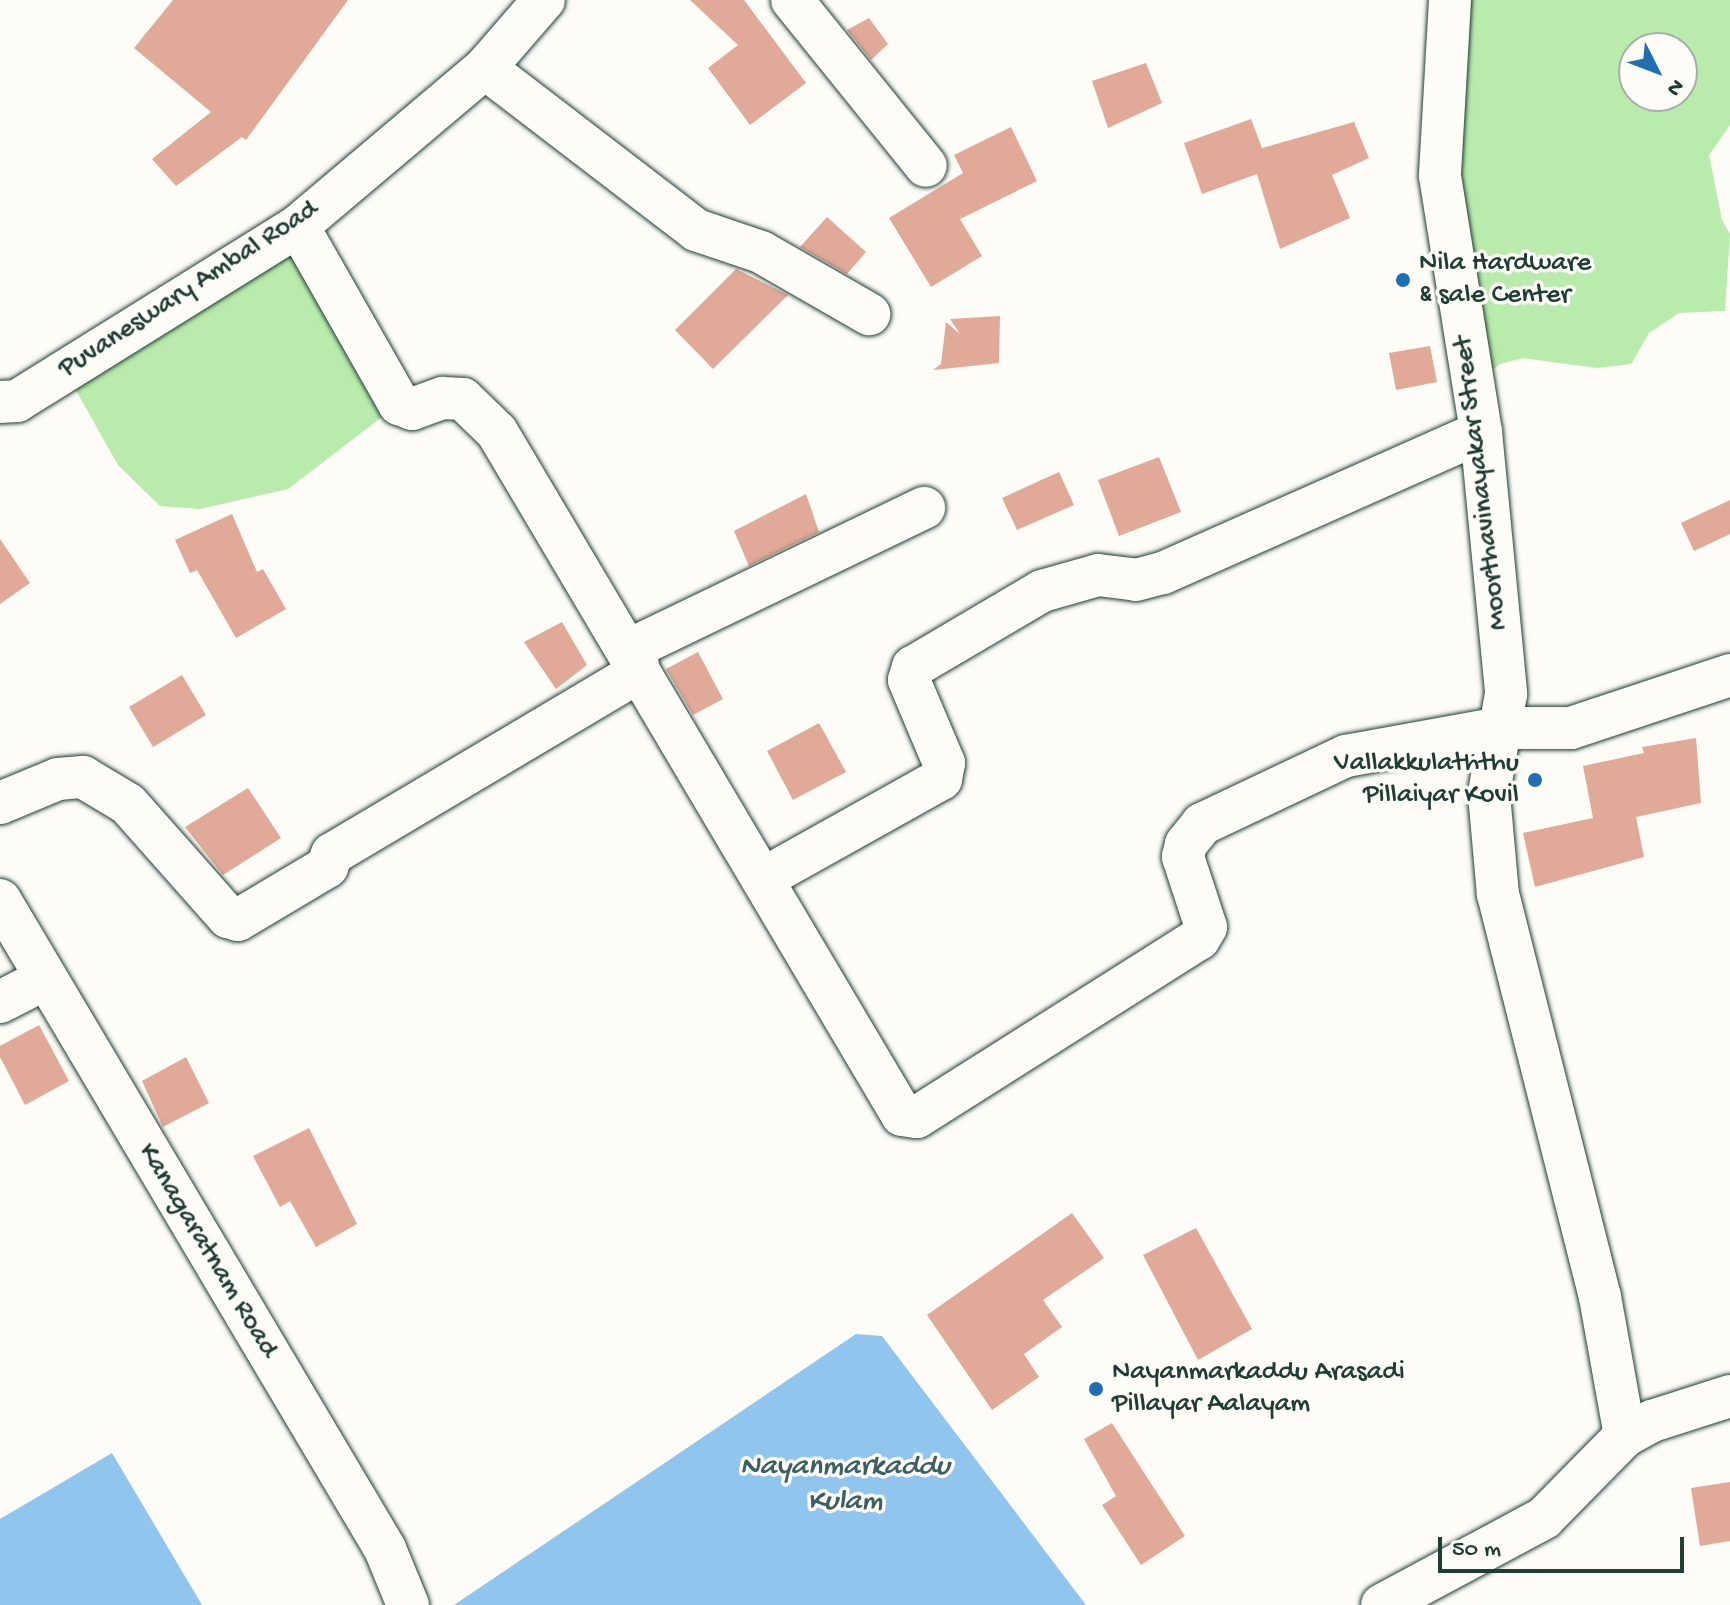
<!DOCTYPE html>
<html>
<head>
<meta charset="utf-8">
<style>
  body { margin:0 }
  #map { position:relative; width:1730px; height:1605px; overflow:hidden; background:#fdfcf7; font-family:"Gochi Hand",sans-serif }
  div>[style] { position:absolute }
  .green>* { inset:0; background:#b9ebac }
  .water>* { inset:0; background:#90c5ed }
  .building>* { inset:0; background:#e0a998 }
  .roads { filter:drop-shadow(0 0 2px #1f3d34) drop-shadow(0 0 2px #1f3d34) }
  .minor>* { height:42px; margin:-21px; padding:0 21px; transform-origin:21px; border-radius:21px; background:#fdfcf7 }
  .dots>* { width:22px; height:22px; translate:-50% -50%; box-sizing:border-box; border:4px solid #fdfcf7; border-radius:50% }
  span { translate:-50% -50%; white-space:nowrap; text-align:center; line-height:1.15; -webkit-text-stroke:7px #fdfcf7; paint-order:stroke }
  .poi-label { font-size:28px; color:#1f3d34 }
  .left { translate:0 -50%; text-align:left }
  .right { translate:-100% -50%; text-align:right }
  .street-label { font-size:28px; color:#1f3d34 }
  .water-label { font-size:30px; color:#3b5f62; font-style:italic }
  .north { position:absolute; left:1618px; top:32px; width:80px; height:80px; box-sizing:border-box; background:#fdfcf7; border:2px solid #a4b0a9; border-radius:50%; rotate:132deg; font-size:22px; font-weight:700; line-height:32px; text-align:center; color:#1f3d34 }
  .north::after { content:''; display:block; margin:auto; width:28px; height:36px; background:#1f6fb2; clip-path:polygon(50% 0,100% 100%,50% 72%,0 100%) }
  .scale { position:absolute; left:1438px; top:1537px; width:246px; height:36px; box-sizing:border-box; border:4px solid #1f3d34; border-top:0; padding-left:10px; font-size:24px; line-height:28px; white-space:nowrap; color:#1f3d34; -webkit-text-stroke:6px #fdfcf7; paint-order:stroke }
</style>
</head>
<body>
<div id="map">
  <div class="green">
    <i style="clip-path:polygon(evenodd,1450px 0,1730px 0,1730px 125px,1709px 155px,1722px 220px,1730px 234px,1725px 311px,1679px 313px,1649px 333px,1631px 364px,1597px 368px,1523px 358px,1500px 364px,1473px 385px,1450px 0,1634px 48px,1682px 48px,1682px 96px,1634px 96px,1634px 48px)"></i>
    <i style="clip-path:polygon(298px 226px,399px 404px,288px 489px,200px 509px,160px 506px,118px 465px,65px 371px)"></i>
  </div>
  <div class="water">
    <i style="clip-path:polygon(856px 1334px,882px 1336px,1086px 1605px,454px 1605px)"></i>
    <i style="clip-path:polygon(112px 1453px,202px 1605px,0 1605px,0 1519px)"></i>
  </div>
  <div class="building">
    <i style="clip-path:polygon(173px 0,348px 0,246px 140px,242px 137px,176px 186px,152px 159px,211px 112px,134px 48px)"></i>
    <i style="clip-path:polygon(690px 0,744px 0,806px 83px,750px 125px,708px 68px,738px 45px)"></i>
    <i style="clip-path:polygon(869px 18px,888px 44px,871px 60px,847px 30px)"></i>
    <i style="clip-path:polygon(1146px 63px,1162px 103px,1108px 128px,1092px 81px)"></i>
    <i style="clip-path:polygon(1251px 119px,1262px 148px,1354px 122px,1369px 158px,1332px 175px,1350px 218px,1280px 249px,1257px 174px,1202px 194px,1184px 143px)"></i>
    <i style="clip-path:polygon(1011px 127px,1037px 181px,960px 219px,982px 256px,931px 287px,889px 218px,963px 173px,954px 155px)"></i>
    <i style="clip-path:polygon(827px 217px,866px 252px,847px 274px,800px 247px)"></i>
    <i style="clip-path:polygon(736px 269px,788px 295px,713px 369px,675px 330px)"></i>
    <i style="clip-path:polygon(1000px 316px,999px 363px,933px 370px,941px 364px,946px 322px,960px 334px,950px 319px)"></i>
    <i style="clip-path:polygon(1430px 346px,1437px 382px,1396px 390px,1389px 353px)"></i>
    <i style="clip-path:polygon(1159px 457px,1181px 512px,1119px 536px,1098px 480px)"></i>
    <i style="clip-path:polygon(1059px 472px,1074px 505px,1017px 530px,1002px 498px)"></i>
    <i style="clip-path:polygon(806px 494px,819px 532px,749px 566px,734px 531px)"></i>
    <i style="clip-path:polygon(1730px 500px,1730px 534px,1694px 551px,1681px 523px)"></i>
    <i style="clip-path:polygon(232px 514px,257px 572px,263px 569px,286px 609px,236px 638px,197px 570px,190px 573px,175px 540px)"></i>
    <i style="clip-path:polygon(0 539px,30px 583px,0 604px)"></i>
    <i style="clip-path:polygon(562px 622px,587px 665px,556px 689px,524px 642px)"></i>
    <i style="clip-path:polygon(698px 652px,723px 699px,693px 715px,666px 669px)"></i>
    <i style="clip-path:polygon(182px 675px,206px 715px,153px 747px,129px 707px)"></i>
    <i style="clip-path:polygon(819px 723px,846px 772px,793px 800px,767px 751px)"></i>
    <i style="clip-path:polygon(1696px 738px,1701px 803px,1636px 817px,1644px 857px,1535px 887px,1523px 833px,1593px 818px,1583px 766px,1644px 753px,1642px 747px)"></i>
    <i style="clip-path:polygon(248px 788px,281px 838px,223px 875px,185px 827px)"></i>
    <i style="clip-path:polygon(39px 1025px,69px 1081px,25px 1105px,0 1057px,0 1046px)"></i>
    <i style="clip-path:polygon(186px 1057px,209px 1103px,163px 1127px,142px 1081px)"></i>
    <i style="clip-path:polygon(309px 1128px,357px 1224px,316px 1247px,290px 1201px,280px 1207px,253px 1156px)"></i>
    <i style="clip-path:polygon(1072px 1213px,1104px 1258px,1043px 1300px,1062px 1327px,1024px 1354px,1039px 1377px,992px 1410px,927px 1315px)"></i>
    <i style="clip-path:polygon(1196px 1228px,1252px 1329px,1198px 1360px,1143px 1255px)"></i>
    <i style="clip-path:polygon(1112px 1423px,1185px 1536px,1141px 1565px,1102px 1505px,1116px 1496px,1084px 1439px)"></i>
    <i style="clip-path:polygon(1730px 1482px,1730px 1541px,1700px 1546px,1691px 1488px)"></i>
  </div>
  <div class="roads">
    <div class="minor">
      <i style="left:792px;top:0;width:213px;rotate:51.1deg"></i>
      <i style="left:1450px;top:0;width:176px;rotate:93.3deg"></i>
      <i style="left:1440px;top:176px;width:259px;rotate:80.9deg"></i>
      <i style="left:1481px;top:432px;width:263px;rotate:84.5deg"></i>
      <i style="left:1506px;top:694px;width:35px;rotate:100deg"></i>
      <i style="left:1500px;top:728px;width:71px"></i>
      <i style="left:1571px;top:728px;width:168px;rotate:-18.4deg"></i>
      <i style="left:485px;top:68px;width:266px;rotate:37.5deg"></i>
      <i style="left:696px;top:230px;width:69px;rotate:18.7deg"></i>
      <i style="left:761px;top:252px;width:125px;rotate:29.9deg"></i>
      <i style="left:298px;top:226px;width:205px;rotate:60.4deg"></i>
      <i style="left:399px;top:404px;width:14px;rotate:21deg"></i>
      <i style="left:412px;top:409px;width:33px;rotate:-20deg"></i>
      <i style="left:443px;top:398px;width:20px;rotate:3deg"></i>
      <i style="left:463px;top:399px;width:47px;rotate:44.1deg"></i>
      <i style="left:497px;top:432px;width:794px;rotate:59.33deg"></i>
      <i style="left:902px;top:1115px;width:15px;rotate:8deg"></i>
      <i style="left:917px;top:1117px;width:333px;rotate:-32.3deg"></i>
      <i style="left:1199px;top:939px;width:14px;rotate:-60deg"></i>
      <i style="left:1206px;top:927px;width:74px;rotate:-108.2deg"></i>
      <i style="left:1183px;top:857px;width:13px;rotate:-77deg"></i>
      <i style="left:1186px;top:844px;width:26px;rotate:-51deg"></i>
      <i style="left:1202px;top:824px;width:159px;rotate:-25.3deg"></i>
      <i style="left:1346px;top:756px;width:157px;rotate:-10.3deg"></i>
      <i style="left:1500px;top:728px;width:67px;rotate:99.5deg"></i>
      <i style="left:1489px;top:794px;width:100px;rotate:84.9deg"></i>
      <i style="left:1498px;top:894px;width:416px;rotate:75.8deg"></i>
      <i style="left:1600px;top:1297px;width:141px;rotate:79.8deg"></i>
      <i style="left:0;top:402px;width:17px;rotate:-3deg"></i>
      <i style="left:17px;top:401px;width:331px;rotate:-31.9deg"></i>
      <i style="left:298px;top:226px;width:245px;rotate:-40.2deg"></i>
      <i style="left:485px;top:68px;width:90px;rotate:-49.1deg"></i>
      <i style="left:0;top:803px;width:63px;rotate:-22.5deg"></i>
      <i style="left:58px;top:779px;width:25px;rotate:-5deg"></i>
      <i style="left:83px;top:777px;width:52px;rotate:31deg"></i>
      <i style="left:128px;top:804px;width:151px;rotate:48.5deg"></i>
      <i style="left:228px;top:917px;width:10px;rotate:17deg"></i>
      <i style="left:238px;top:920px;width:104px;rotate:-30.8deg"></i>
      <i style="left:327px;top:867px;width:14px;rotate:-69deg"></i>
      <i style="left:332px;top:854px;width:357px;rotate:-30.7deg"></i>
      <i style="left:639px;top:672px;width:25px;rotate:-99deg"></i>
      <i style="left:635px;top:647px;width:321px;rotate:-25.7deg"></i>
      <i style="left:764px;top:878px;width:203px;rotate:-29.2deg"></i>
      <i style="left:941px;top:779px;width:16px;rotate:-79deg"></i>
      <i style="left:944px;top:763px;width:90px;rotate:-112.9deg"></i>
      <i style="left:909px;top:680px;width:14px;rotate:-73deg"></i>
      <i style="left:913px;top:667px;width:150px;rotate:-30.5deg"></i>
      <i style="left:1042px;top:591px;width:58px;rotate:-15.9deg"></i>
      <i style="left:1098px;top:575px;width:38px;rotate:7deg"></i>
      <i style="left:1136px;top:580px;width:28px;rotate:-15deg"></i>
      <i style="left:1163px;top:573px;width:348px;rotate:-23.9deg"></i>
      <i style="left:0;top:900px;width:755px;rotate:59.32deg"></i>
      <i style="left:385px;top:1549px;width:61px;rotate:67.7deg"></i>
      <i style="left:0;top:1002px;width:51px;rotate:-27.1deg"></i>
      <i style="left:1382px;top:1605px;width:184px;rotate:-28.2deg"></i>
      <i style="left:1544px;top:1518px;width:115px;rotate:-45.4deg"></i>
      <i style="left:1625px;top:1436px;width:31px;rotate:-29deg"></i>
      <i style="left:1652px;top:1421px;width:82px;rotate:-17.8deg"></i>
    </div>
  </div>
  <div class="dots">
    <i style="left:1403px;top:280px;background:#1f6fb2"></i>
    <i style="left:1535px;top:780px;background:#1f6fb2"></i>
    <i style="left:1096px;top:1389px;background:#1f6fb2"></i>
  </div>
  <div class="poi-label">
    <span class="left" style="left:1419px;top:280px">Nila Hardware<br>&amp; sale Center</span>
    <span class="right" style="left:1519px;top:780px">Vallakkulaththu<br>Pillaiyar Kovil</span>
    <span class="left" style="left:1112px;top:1389px">Nayanmarkaddu Arasadi<br>Pillayar Aalayam</span>
  </div>
  <div class="street-label">
    <span style="left:189px;top:290px;rotate:-33deg">Puvaneswary Ambal Road</span>
    <span style="left:1482px;top:483px;rotate:-97deg">Moorthavinayakar Street</span>
    <span style="left:207px;top:1251px;rotate:59deg">Kanagaratnam Road</span>
  </div>
  <div class="water-label">
    <span style="left:845px;top:1485px">Nayanmarkaddu<br>Kulam</span>
  </div>
  <div class="north">N</div>
  <div class="scale">50 m</div>
</div>
</body>
</html>
